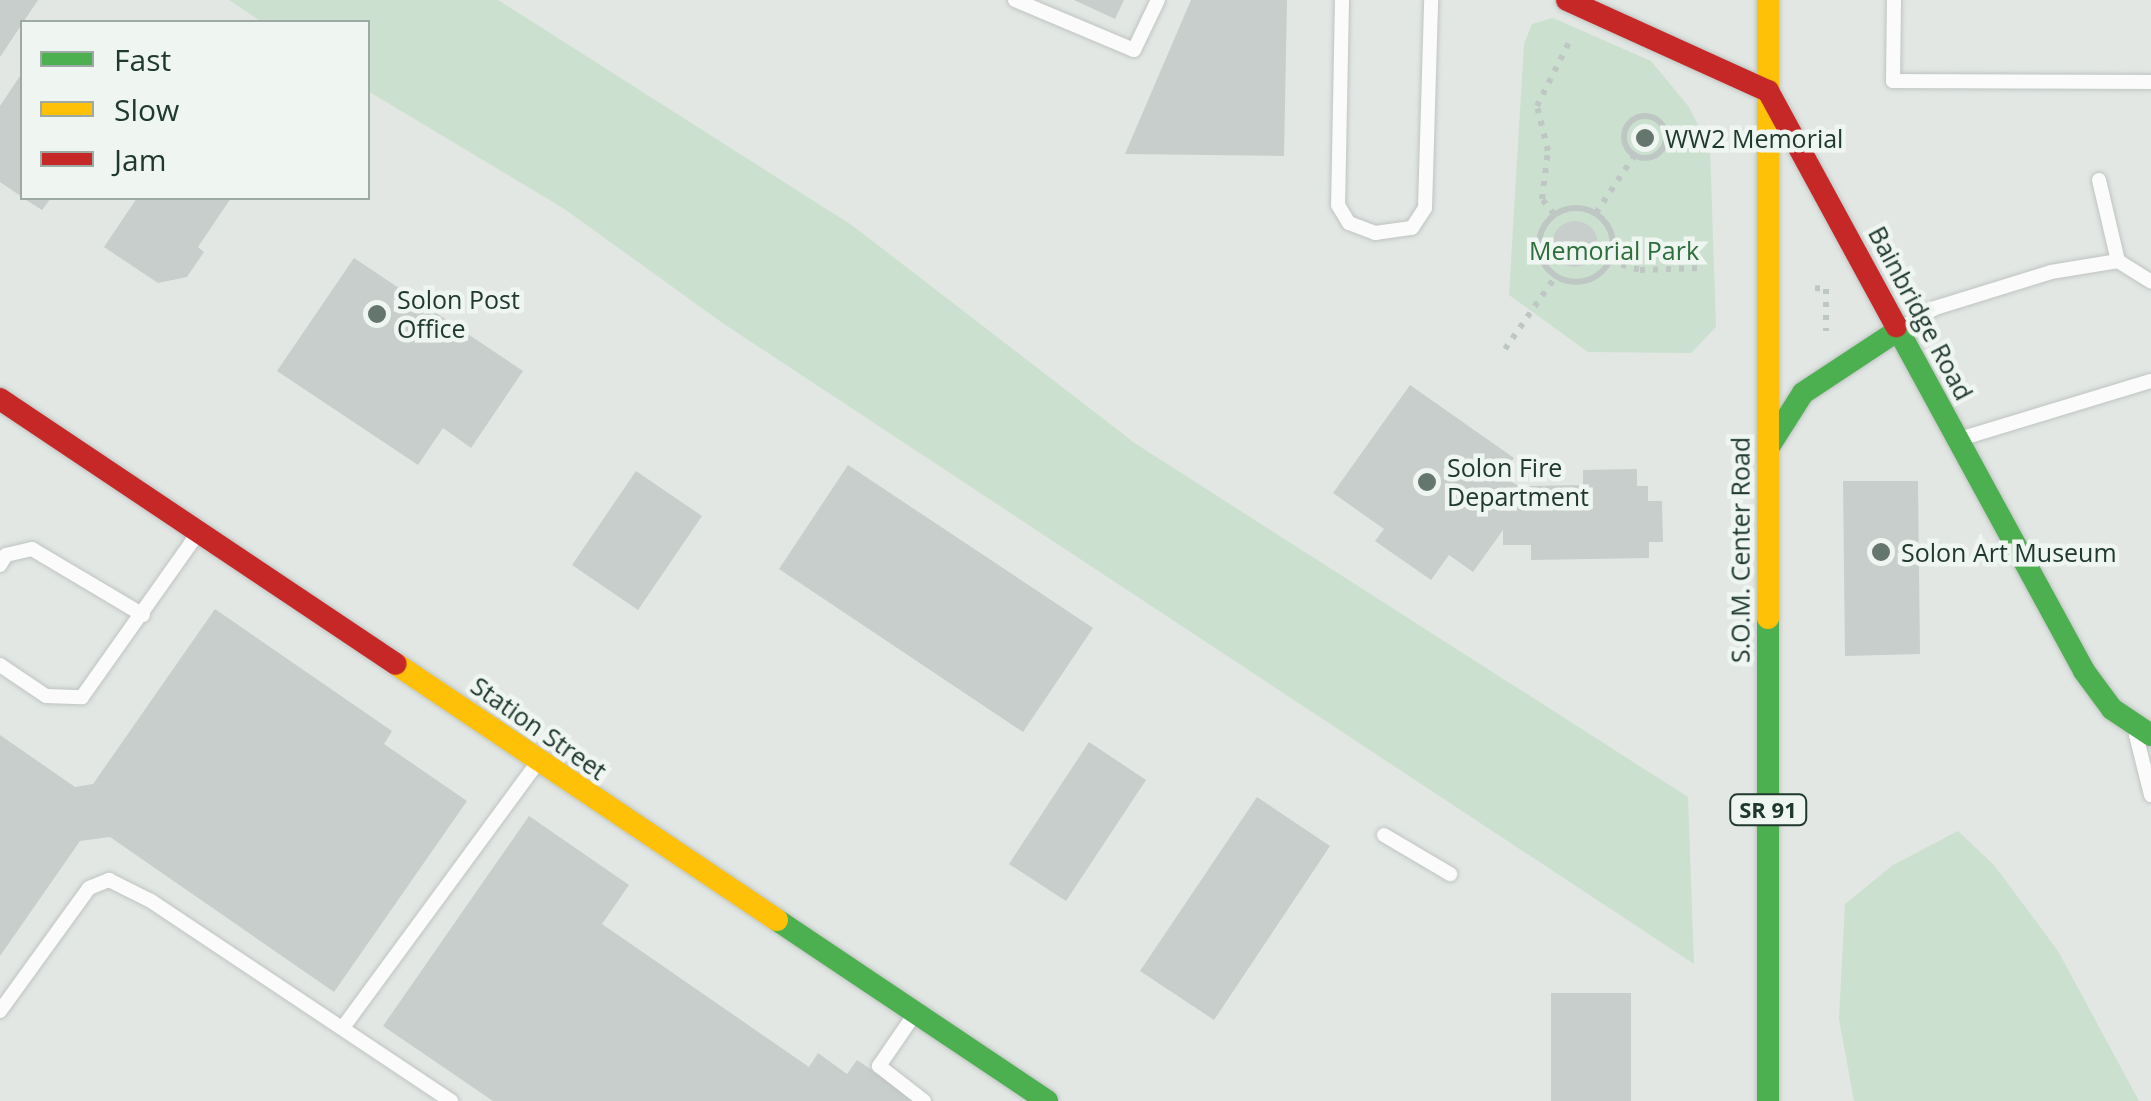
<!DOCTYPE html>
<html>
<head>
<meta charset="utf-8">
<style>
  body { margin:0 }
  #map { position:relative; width:2151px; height:1101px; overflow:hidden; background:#e2e7e4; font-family:"Open Sans",sans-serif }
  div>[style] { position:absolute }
  .green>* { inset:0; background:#cbe0ce }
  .building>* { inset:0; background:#c8cecb }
  .round { border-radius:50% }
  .path>* { height:6px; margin-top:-3px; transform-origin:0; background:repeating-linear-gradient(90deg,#bfc7c4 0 5px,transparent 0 13px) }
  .path>.ring { margin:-3px; padding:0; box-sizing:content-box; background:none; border:6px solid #bfc7c4; border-radius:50% }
  .roads { filter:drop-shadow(0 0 2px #bfc4c1) drop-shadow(0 0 2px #bfc4c1) }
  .lane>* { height:14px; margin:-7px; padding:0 7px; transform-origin:7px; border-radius:7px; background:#fbfbfb }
  .fast>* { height:22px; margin:-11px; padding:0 11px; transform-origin:11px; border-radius:11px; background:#4caf50 }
  .slow>* { height:22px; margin:-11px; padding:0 11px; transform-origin:11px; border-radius:11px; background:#ffc107 }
  .jam>* { height:22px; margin:-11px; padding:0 11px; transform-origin:11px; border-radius:11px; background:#c62828 }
  .dots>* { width:28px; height:28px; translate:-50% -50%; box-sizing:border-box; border:5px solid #eff6f1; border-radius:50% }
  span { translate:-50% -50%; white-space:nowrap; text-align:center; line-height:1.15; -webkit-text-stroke:9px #eff6f1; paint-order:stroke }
  .shield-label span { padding:2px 8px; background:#eff6f1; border:2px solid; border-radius:8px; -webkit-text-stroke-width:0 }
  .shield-label { font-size:22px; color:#20392f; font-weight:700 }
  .poi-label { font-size:25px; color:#20392f }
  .left { translate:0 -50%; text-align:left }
  .park-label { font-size:25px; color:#2c6e3c }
  .street-label { font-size:25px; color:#20392f }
  .legend { position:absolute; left:20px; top:20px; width:350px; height:180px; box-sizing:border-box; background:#eff6f1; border:2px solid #9caaa3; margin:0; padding:12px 18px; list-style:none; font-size:30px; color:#20392f }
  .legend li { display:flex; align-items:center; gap:20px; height:50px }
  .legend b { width:50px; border:2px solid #9caaa3 }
</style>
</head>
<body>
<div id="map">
  <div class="green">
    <i style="clip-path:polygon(229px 0,498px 0,853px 226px,1136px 444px,1688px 797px,1694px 964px,724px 324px,563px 208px,368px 91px,368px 22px,262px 22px)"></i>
    <i style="clip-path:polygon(1553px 18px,1651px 61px,1689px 107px,1710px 149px,1716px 327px,1691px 353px,1588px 352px,1509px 295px,1524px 44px,1532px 24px)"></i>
    <i style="clip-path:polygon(1958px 831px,1994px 865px,2058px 951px,2139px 1101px,1854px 1101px,1839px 1019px,1845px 904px,1893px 865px)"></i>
  </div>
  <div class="building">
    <i style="clip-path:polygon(0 0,38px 0,0 57px)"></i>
    <i style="clip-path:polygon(1074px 0,1124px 0,1115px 19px)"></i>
    <i style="clip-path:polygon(1191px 0,1287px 0,1284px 156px,1125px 154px)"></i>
    <i style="clip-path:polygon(22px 73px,22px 197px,0 182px,0 106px)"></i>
    <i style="clip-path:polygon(23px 198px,51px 198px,42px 210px)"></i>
    <i style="clip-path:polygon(137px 198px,231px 198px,198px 247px,204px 252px,187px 277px,158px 283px,104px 247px)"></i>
    <i class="round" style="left:1552px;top:221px;width:46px;height:46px"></i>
    <i style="clip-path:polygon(354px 258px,523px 371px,471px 448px,443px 428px,418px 465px,277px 371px)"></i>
    <i style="clip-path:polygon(1410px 385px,1514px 458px,1502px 475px,1530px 494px,1530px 486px,1583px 485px,1583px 470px,1637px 469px,1637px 486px,1648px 486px,1648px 501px,1662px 501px,1663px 542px,1649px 542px,1649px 558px,1531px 560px,1531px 545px,1503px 545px,1503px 530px,1473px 572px,1449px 555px,1431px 580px,1375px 541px,1384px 529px,1333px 493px)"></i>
    <i style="clip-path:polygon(848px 465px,1093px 628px,1023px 732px,779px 569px)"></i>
    <i style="clip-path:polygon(636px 471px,702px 516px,638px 610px,572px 565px)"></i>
    <i style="clip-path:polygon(1843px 481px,1918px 481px,1920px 654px,1845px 656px)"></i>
    <i style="clip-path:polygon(215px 609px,392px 731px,384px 744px,467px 801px,334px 992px,110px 837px,80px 841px,0 956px,0 735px,75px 787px,93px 784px)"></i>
    <i style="clip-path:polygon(1089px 742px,1146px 780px,1066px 901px,1009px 864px)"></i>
    <i style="clip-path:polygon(1257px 797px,1330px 846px,1214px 1020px,1140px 971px)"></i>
    <i style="clip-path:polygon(529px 816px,629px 885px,602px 924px,809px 1067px,818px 1053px,847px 1074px,857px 1060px,918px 1101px,493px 1101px,383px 1026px)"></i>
    <i style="clip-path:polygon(1551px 993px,1631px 993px,1631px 1101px,1551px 1101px)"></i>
  </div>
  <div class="path">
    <i class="ring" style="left:1624px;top:116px;width:36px;height:36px"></i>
    <i style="left:1666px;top:135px;width:24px;rotate:-5deg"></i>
    <i class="ring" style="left:1539px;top:208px;width:68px;height:68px"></i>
    <i style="left:1596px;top:213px;width:69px;rotate:-56.3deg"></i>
    <i style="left:1554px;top:214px;width:19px;rotate:-129deg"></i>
    <i style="left:1542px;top:199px;width:48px;rotate:-82.9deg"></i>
    <i style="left:1548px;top:151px;width:46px;rotate:-103.7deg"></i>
    <i style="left:1537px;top:106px;width:76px;rotate:-63.4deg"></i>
    <i style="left:1609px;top:261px;width:32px;rotate:16deg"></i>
    <i style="left:1640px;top:270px;width:62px;rotate:-1.8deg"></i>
    <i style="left:1815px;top:288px;width:11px;rotate:5deg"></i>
    <i style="left:1826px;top:289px;width:42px;rotate:90deg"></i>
    <i style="left:1505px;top:349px;width:89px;rotate:-55.1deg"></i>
  </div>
  <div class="roads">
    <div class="lane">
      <i style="left:1015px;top:0;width:129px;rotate:22.8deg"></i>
      <i style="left:1134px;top:50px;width:55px;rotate:-64.4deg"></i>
      <i style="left:1342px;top:0;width:205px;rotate:91.1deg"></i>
      <i style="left:1338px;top:205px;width:21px;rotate:59deg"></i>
      <i style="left:1349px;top:223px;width:28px;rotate:21deg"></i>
      <i style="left:1375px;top:233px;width:37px;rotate:-8deg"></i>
      <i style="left:1412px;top:228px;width:24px;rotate:-57deg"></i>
      <i style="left:1425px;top:208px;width:208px;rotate:-88.3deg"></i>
      <i style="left:1894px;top:0;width:81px;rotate:90.7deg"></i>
      <i style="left:1893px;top:81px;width:258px;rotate:0.2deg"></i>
      <i style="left:2099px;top:180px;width:83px;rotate:76.8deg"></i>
      <i style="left:2118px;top:261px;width:39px;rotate:32deg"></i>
      <i style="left:1905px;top:326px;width:35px;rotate:-31deg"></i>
      <i style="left:1935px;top:308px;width:121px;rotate:-17.2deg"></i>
      <i style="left:2051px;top:272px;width:68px;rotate:-9.3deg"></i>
      <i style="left:1963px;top:438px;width:196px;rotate:-16.9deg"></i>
      <i style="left:0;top:565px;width:12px;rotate:-59deg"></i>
      <i style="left:6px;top:555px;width:27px;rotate:-13deg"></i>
      <i style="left:32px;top:549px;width:129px;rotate:30.7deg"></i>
      <i style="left:0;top:665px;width:55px;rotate:34deg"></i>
      <i style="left:46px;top:696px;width:36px;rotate:2deg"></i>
      <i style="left:82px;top:697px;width:197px;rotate:-54.7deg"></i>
      <i style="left:2136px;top:735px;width:62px;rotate:76deg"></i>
      <i style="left:1384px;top:835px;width:77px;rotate:30.6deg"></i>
      <i style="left:0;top:1011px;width:152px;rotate:-54.1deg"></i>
      <i style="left:89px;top:888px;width:22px;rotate:-22deg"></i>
      <i style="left:109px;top:880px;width:47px;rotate:26.6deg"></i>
      <i style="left:151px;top:901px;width:361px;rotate:33.7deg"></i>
      <i style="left:914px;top:1015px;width:62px;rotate:124.5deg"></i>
      <i style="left:879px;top:1066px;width:57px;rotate:37.9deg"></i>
      <i style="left:344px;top:1026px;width:326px;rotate:-53.7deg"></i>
    </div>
    <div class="fast">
      <i style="left:1896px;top:326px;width:393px;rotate:61.4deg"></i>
      <i style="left:2084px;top:671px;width:47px;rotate:53.6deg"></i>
      <i style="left:2112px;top:709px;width:47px;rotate:33.7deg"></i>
      <i style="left:1768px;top:448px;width:65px;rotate:-57.5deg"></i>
      <i style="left:1803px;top:393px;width:116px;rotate:-33.4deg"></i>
      <i style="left:1768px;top:618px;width:483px;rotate:90deg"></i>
      <i style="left:777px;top:920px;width:325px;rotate:33.8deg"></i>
    </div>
    <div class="slow">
      <i style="left:1768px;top:0;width:618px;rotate:90deg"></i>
      <i style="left:396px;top:664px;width:459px;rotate:33.9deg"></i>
    </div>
    <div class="jam">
      <i style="left:1567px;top:0;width:221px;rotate:24.4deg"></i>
      <i style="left:1768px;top:91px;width:268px;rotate:61.4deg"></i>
      <i style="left:0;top:399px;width:476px;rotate:33.8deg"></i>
    </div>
  </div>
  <div class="dots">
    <i style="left:1645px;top:138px;background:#64766e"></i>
    <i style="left:377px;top:314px;background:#64766e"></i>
    <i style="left:1427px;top:482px;background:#64766e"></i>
    <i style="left:1881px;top:552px;background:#64766e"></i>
  </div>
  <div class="shield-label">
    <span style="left:1768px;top:810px">SR 91</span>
  </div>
  <div class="poi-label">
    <span class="left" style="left:1665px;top:138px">WW2 Memorial</span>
    <span class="left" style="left:397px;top:314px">Solon Post<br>Office</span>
    <span class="left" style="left:1447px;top:482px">Solon Fire<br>Department</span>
    <span class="left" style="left:1901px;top:552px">Solon Art Museum</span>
  </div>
  <div class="park-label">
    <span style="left:1614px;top:250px">Memorial Park</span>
  </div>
  <div class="street-label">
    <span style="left:1921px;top:313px;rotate:62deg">Bainbridge Road</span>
    <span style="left:1740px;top:550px;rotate:-90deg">S.O.M. Center Road</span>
    <span style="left:539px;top:728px;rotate:35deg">Station Street</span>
  </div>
  <ul class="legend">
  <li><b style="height:12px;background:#4caf50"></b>Fast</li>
  <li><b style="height:12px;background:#ffc107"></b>Slow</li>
  <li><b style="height:12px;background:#c62828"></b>Jam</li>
  </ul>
</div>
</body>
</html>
